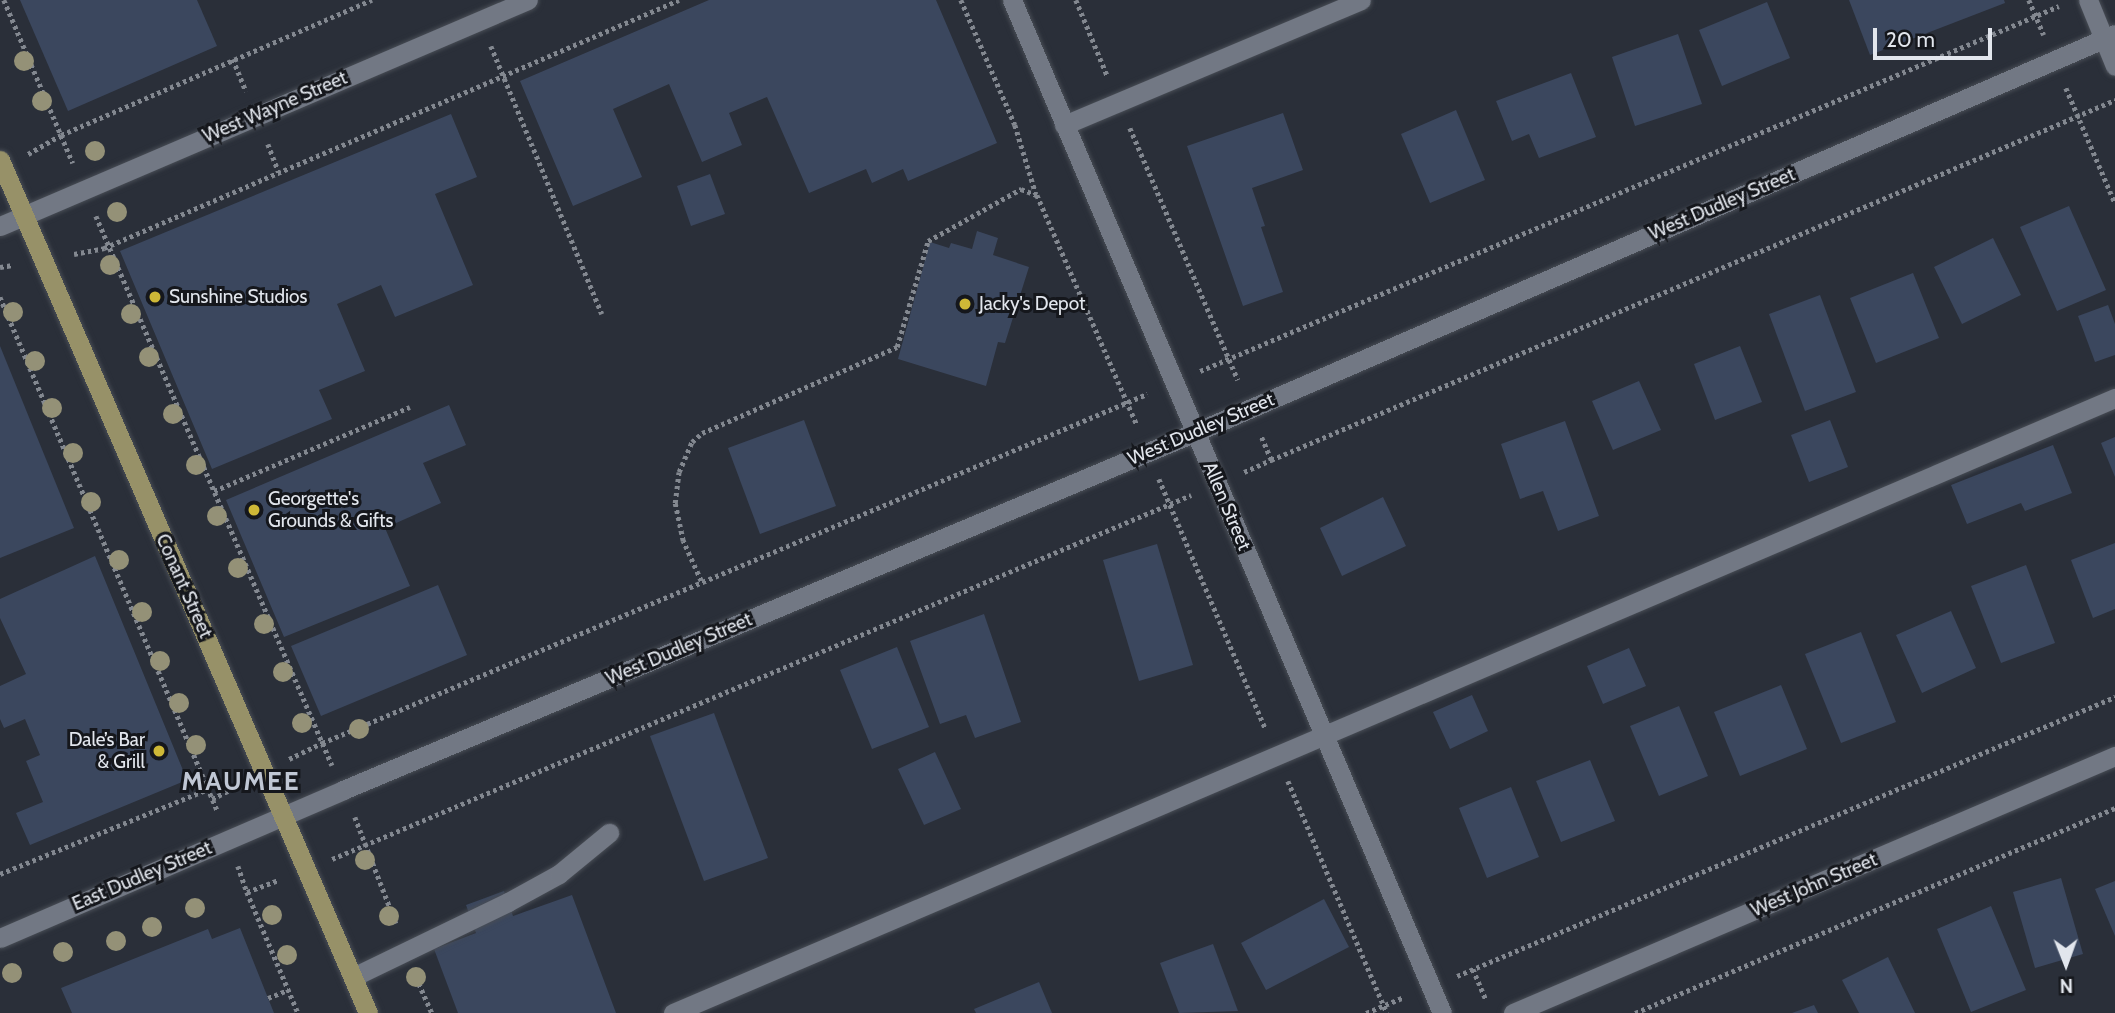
<!DOCTYPE html>
<html>
<head>
<meta charset="utf-8">
<style>
  body { margin:0 }
  #map { position:relative; width:2115px; height:1013px; overflow:hidden; background:#2a2f39; font-family:Cabin,sans-serif }
  div>[style] { position:absolute }
  .building>* { inset:0; background:#3b475e }
  .path>* { height:4.5px; margin-top:-2.25px; transform-origin:0; background:repeating-linear-gradient(90deg,#838890 0 3.5px,transparent 0 7px) }
  .roads { filter:drop-shadow(0 0 2px #484d55) drop-shadow(0 0 2px #484d55) }
  .service>* { height:19px; margin:-9.5px; padding:0 9.5px; transform-origin:9.5px; border-radius:9.5px; background:#727884 }
  .minor>* { height:19px; margin:-9.5px; padding:0 9.5px; transform-origin:9.5px; border-radius:9.5px; background:#727884 }
  .tertiary>* { height:19px; margin:-9.5px; padding:0 9.5px; transform-origin:9.5px; border-radius:9.5px; background:#727884 }
  .primary>* { height:19px; margin:-9.5px; padding:0 9.5px; transform-origin:9.5px; border-radius:9.5px; background:#979168 }
  .trees>* { width:20px; height:20px; margin:-10px; border-radius:50%; background:#949177 }
  .dots>* { width:19px; height:19px; translate:-50% -50%; box-sizing:border-box; border:4px solid #15171c; border-radius:50% }
  span { translate:-50% -50%; white-space:nowrap; text-align:center; line-height:1.15; -webkit-text-stroke:6px #15171c; paint-order:stroke }
  .street-label { font-size:19px; color:#e2e6ed }
  .poi-label { font-size:19px; color:#e2e6ed }
  .left { translate:0 -50%; text-align:left }
  .right { translate:-100% -50%; text-align:right }
  .district-label { font-size:26px; color:#c0c7d4; font-weight:700; letter-spacing:2px }
  .north { position:absolute; left:2031px; top:929px; width:70px; height:70px; -webkit-text-stroke:5px #15171c; paint-order:stroke; rotate:179deg; font-size:19px; font-weight:700; line-height:28px; text-align:center; color:#e2e6ed }
  .north::after { content:''; display:block; margin:auto; width:24px; height:32px; background:#e2e6ed; clip-path:polygon(50% 0,100% 100%,50% 72%,0 100%) }
  .scale { position:absolute; left:1873px; top:28px; width:119px; height:32px; box-sizing:border-box; border:4px solid #e2e6ed; border-top:0; padding-left:9px; font-size:21px; line-height:24px; white-space:nowrap; color:#e2e6ed; -webkit-text-stroke:5px #15171c; paint-order:stroke }
</style>
</head>
<body>
<div id="map">
  <div class="building">
    <i style="clip-path:polygon(20px 0,197px 0,217px 46px,68px 111px)"></i>
    <i style="clip-path:polygon(709px 0,936px 0,997px 143px,908px 181px,903px 169px,872px 183px,866px 169px,809px 193px,767px 97px,729px 113px,742px 145px,702px 162px,669px 84px,613px 109px,642px 177px,573px 206px,520px 81px)"></i>
    <i style="clip-path:polygon(1849px 0,2004px 0,2005px 3px,1870px 55px)"></i>
    <i style="clip-path:polygon(1767px 2px,1790px 58px,1722px 86px,1699px 30px)"></i>
    <i style="clip-path:polygon(1678px 34px,1702px 104px,1635px 126px,1612px 57px)"></i>
    <i style="clip-path:polygon(1571px 73px,1596px 137px,1539px 158px,1529px 134px,1512px 141px,1496px 101px)"></i>
    <i style="clip-path:polygon(1456px 110px,1485px 180px,1430px 203px,1401px 134px)"></i>
    <i style="clip-path:polygon(1283px 113px,1303px 170px,1252px 188px,1265px 226px,1261px 227px,1283px 292px,1243px 306px,1187px 146px)"></i>
    <i style="clip-path:polygon(451px 114px,477px 177px,435px 194px,473px 285px,395px 317px,381px 285px,337px 304px,365px 371px,319px 390px,332px 419px,212px 469px,120px 251px)"></i>
    <i style="clip-path:polygon(710px 174px,725px 214px,691px 226px,677px 186px)"></i>
    <i style="clip-path:polygon(2069px 206px,2106px 290px,2057px 311px,2020px 227px)"></i>
    <i style="clip-path:polygon(977px 231px,998px 238px,993px 255px,1029px 267px,1005px 343px,998px 342px,986px 386px,898px 359px,930px 242px,949px 248px,951px 243px,972px 249px)"></i>
    <i style="clip-path:polygon(1993px 238px,2021px 295px,1962px 324px,1934px 267px)"></i>
    <i style="clip-path:polygon(1913px 273px,1939px 338px,1876px 363px,1850px 298px)"></i>
    <i style="clip-path:polygon(1820px 295px,1856px 392px,1805px 411px,1769px 314px)"></i>
    <i style="clip-path:polygon(2108px 305px,2115px 324px,2115px 355px,2095px 362px,2078px 316px)"></i>
    <i style="clip-path:polygon(0 346px,74px 528px,0 558px)"></i>
    <i style="clip-path:polygon(1740px 346px,1762px 402px,1715px 420px,1694px 364px)"></i>
    <i style="clip-path:polygon(1639px 381px,1661px 430px,1613px 450px,1592px 401px)"></i>
    <i style="clip-path:polygon(449px 405px,466px 445px,423px 463px,441px 503px,385px 528px,410px 586px,284px 637px,226px 500px)"></i>
    <i style="clip-path:polygon(804px 420px,836px 506px,760px 534px,728px 448px)"></i>
    <i style="clip-path:polygon(1830px 420px,1848px 467px,1809px 482px,1791px 435px)"></i>
    <i style="clip-path:polygon(1565px 421px,1599px 516px,1558px 531px,1543px 491px,1520px 499px,1501px 444px)"></i>
    <i style="clip-path:polygon(2115px 437px,2115px 477px,2101px 443px)"></i>
    <i style="clip-path:polygon(2053px 445px,2072px 493px,2025px 511px,2021px 503px,1967px 524px,1951px 485px)"></i>
    <i style="clip-path:polygon(1383px 497px,1406px 546px,1342px 576px,1320px 528px)"></i>
    <i style="clip-path:polygon(2115px 543px,2115px 609px,2093px 618px,2071px 560px)"></i>
    <i style="clip-path:polygon(1157px 544px,1193px 665px,1139px 681px,1103px 560px)"></i>
    <i style="clip-path:polygon(95px 556px,187px 780px,30px 845px,16px 813px,43px 802px,26px 761px,40px 755px,25px 719px,4px 728px,0 719px,0 686px,26px 674px,0 618px,0 599px)"></i>
    <i style="clip-path:polygon(2026px 565px,2055px 643px,2001px 663px,1971px 586px)"></i>
    <i style="clip-path:polygon(438px 585px,467px 655px,321px 716px,291px 646px)"></i>
    <i style="clip-path:polygon(1951px 611px,1976px 668px,1922px 693px,1896px 635px)"></i>
    <i style="clip-path:polygon(984px 614px,1021px 722px,975px 738px,966px 715px,940px 724px,910px 641px)"></i>
    <i style="clip-path:polygon(1861px 632px,1896px 722px,1841px 743px,1805px 654px)"></i>
    <i style="clip-path:polygon(897px 647px,929px 727px,872px 749px,840px 670px)"></i>
    <i style="clip-path:polygon(1629px 648px,1646px 686px,1603px 704px,1587px 666px)"></i>
    <i style="clip-path:polygon(1781px 685px,1807px 749px,1740px 776px,1714px 712px)"></i>
    <i style="clip-path:polygon(1472px 695px,1488px 731px,1450px 749px,1433px 712px)"></i>
    <i style="clip-path:polygon(1679px 706px,1708px 776px,1659px 796px,1630px 726px)"></i>
    <i style="clip-path:polygon(714px 713px,768px 858px,704px 881px,650px 736px)"></i>
    <i style="clip-path:polygon(935px 752px,961px 809px,924px 825px,898px 769px)"></i>
    <i style="clip-path:polygon(1590px 760px,1615px 821px,1561px 842px,1536px 781px)"></i>
    <i style="clip-path:polygon(1511px 787px,1539px 857px,1487px 878px,1459px 808px)"></i>
    <i style="clip-path:polygon(2061px 878px,2083px 954px,2035px 968px,2013px 892px)"></i>
    <i style="clip-path:polygon(2115px 881px,2115px 936px,2095px 889px)"></i>
    <i style="clip-path:polygon(504px 891px,513px 916px,572px 895px,616px 1013px,458px 1013px,434px 949px,476px 933px,466px 905px)"></i>
    <i style="clip-path:polygon(1324px 899px,1349px 947px,1266px 990px,1241px 943px)"></i>
    <i style="clip-path:polygon(1991px 906px,2026px 990px,1971px 1012px,1937px 929px)"></i>
    <i style="clip-path:polygon(240px 928px,274px 1013px,72px 1013px,61px 988px,208px 929px,212px 939px)"></i>
    <i style="clip-path:polygon(1213px 944px,1238px 1011px,1179px 1013px,1160px 963px)"></i>
    <i style="clip-path:polygon(1888px 957px,1915px 1013px,1859px 1013px,1842px 980px)"></i>
    <i style="clip-path:polygon(1039px 982px,1052px 1013px,976px 1013px,974px 1009px)"></i>
    <i style="clip-path:polygon(1814px 1005px,1818px 1013px,1792px 1013px)"></i>
  </div>
  <div class="path">
    <i style="left:4px;top:0;width:177px;rotate:67.1deg"></i>
    <i style="left:961px;top:0;width:136px;rotate:66.6deg"></i>
    <i style="left:1015px;top:125px;width:72px;rotate:73.1deg"></i>
    <i style="left:1076px;top:0;width:81px;rotate:67.5deg"></i>
    <i style="left:2029px;top:0;width:38px;rotate:67deg"></i>
    <i style="left:491px;top:46px;width:290px;rotate:67.5deg"></i>
    <i style="left:233px;top:59px;width:35px;rotate:68deg"></i>
    <i style="left:2066px;top:88px;width:125px;rotate:66.9deg"></i>
    <i style="left:1130px;top:128px;width:274px;rotate:66.8deg"></i>
    <i style="left:268px;top:144px;width:30px;rotate:69deg"></i>
    <i style="left:28px;top:154px;width:38px;rotate:-30deg"></i>
    <i style="left:61px;top:135px;width:339px;rotate:-23.5deg"></i>
    <i style="left:96px;top:216px;width:598px;rotate:66.74deg"></i>
    <i style="left:74px;top:254px;width:31px;rotate:-11deg"></i>
    <i style="left:104px;top:248px;width:626px;rotate:-23.33deg"></i>
    <i style="left:0;top:267px;width:13px;rotate:-9deg"></i>
    <i style="left:0;top:297px;width:559px;rotate:67.06deg"></i>
    <i style="left:1200px;top:371px;width:933px;rotate:-23.02deg"></i>
    <i style="left:1271px;top:460px;width:918px;rotate:-23.1deg"></i>
    <i style="left:1244px;top:472px;width:30px;rotate:-24deg"></i>
    <i style="left:1271px;top:460px;width:25px;rotate:-113deg"></i>
    <i style="left:1159px;top:479px;width:271px;rotate:66.9deg"></i>
    <i style="left:214px;top:491px;width:213px;rotate:-23.2deg"></i>
    <i style="left:701px;top:581px;width:44px;rotate:-114.2deg"></i>
    <i style="left:683px;top:541px;width:39px;rotate:-102deg"></i>
    <i style="left:675px;top:503px;width:31px;rotate:-83deg"></i>
    <i style="left:679px;top:472px;width:33px;rotate:-67deg"></i>
    <i style="left:692px;top:442px;width:13px;rotate:-42deg"></i>
    <i style="left:702px;top:433px;width:213px;rotate:-23.8deg"></i>
    <i style="left:897px;top:347px;width:110px;rotate:-73.7deg"></i>
    <i style="left:928px;top:241px;width:107px;rotate:-29.2deg"></i>
    <i style="left:1021px;top:189px;width:17px;rotate:21deg"></i>
    <i style="left:1037px;top:195px;width:251px;rotate:66.5deg"></i>
    <i style="left:289px;top:759px;width:37px;rotate:-26deg"></i>
    <i style="left:322px;top:743px;width:896px;rotate:-22.93deg"></i>
    <i style="left:1288px;top:781px;width:252px;rotate:66.9deg"></i>
    <i style="left:212px;top:799px;width:29px;rotate:-27deg"></i>
    <i style="left:355px;top:817px;width:114px;rotate:68.9deg"></i>
    <i style="left:332px;top:859px;width:933px;rotate:-22.96deg"></i>
    <i style="left:238px;top:866px;width:28px;rotate:71deg"></i>
    <i style="left:247px;top:892px;width:34px;rotate:-21deg"></i>
    <i style="left:0;top:874px;width:225px;rotate:-22.2deg"></i>
    <i style="left:247px;top:892px;width:131px;rotate:67.1deg"></i>
    <i style="left:1473px;top:969px;width:34px;rotate:67deg"></i>
    <i style="left:1457px;top:976px;width:715px;rotate:-22.98deg"></i>
    <i style="left:416px;top:977px;width:39px;rotate:66deg"></i>
    <i style="left:268px;top:998px;width:22px;rotate:-22deg"></i>
    <i style="left:1366px;top:1013px;width:41px;rotate:-22.8deg"></i>
    <i style="left:1635px;top:1013px;width:522px;rotate:-23.13deg"></i>
  </div>
  <div class="roads">
    <div class="service">
      <i style="left:1064px;top:125px;width:322px;rotate:-22.8deg"></i>
      <i style="left:353px;top:977px;width:172px;rotate:-25.8deg"></i>
      <i style="left:508px;top:902px;width:58px;rotate:-28.8deg"></i>
      <i style="left:559px;top:874px;width:65px;rotate:-39.4deg"></i>
      <i style="left:673px;top:1013px;width:1568px;rotate:-23.1deg"></i>
    </div>
    <div class="minor">
      <i style="left:1012px;top:0;width:1100px;rotate:67deg"></i>
      <i style="left:2088px;top:0;width:71px;rotate:67.8deg"></i>
      <i style="left:0;top:226px;width:25px;rotate:-23deg"></i>
      <i style="left:0;top:938px;width:374px;rotate:-23.3deg"></i>
      <i style="left:343px;top:790px;width:925px;rotate:-22.77deg"></i>
      <i style="left:1196px;top:432px;width:1001px;rotate:-23.42deg"></i>
      <i style="left:1513px;top:1013px;width:655px;rotate:-23.12deg"></i>
    </div>
    <div class="tertiary">
      <i style="left:23px;top:216px;width:549px;rotate:-23.16deg"></i>
    </div>
    <div class="primary">
      <i style="left:0;top:160px;width:929px;rotate:66.66deg"></i>
    </div>
  </div>
  <div class="trees">
    <i style="left:24px;top:61px"></i>
    <i style="left:42px;top:101px"></i>
    <i style="left:95px;top:151px"></i>
    <i style="left:117px;top:212px"></i>
    <i style="left:110px;top:265px"></i>
    <i style="left:13px;top:312px"></i>
    <i style="left:131px;top:314px"></i>
    <i style="left:149px;top:357px"></i>
    <i style="left:35px;top:361px"></i>
    <i style="left:52px;top:408px"></i>
    <i style="left:173px;top:414px"></i>
    <i style="left:73px;top:453px"></i>
    <i style="left:196px;top:465px"></i>
    <i style="left:91px;top:502px"></i>
    <i style="left:217px;top:516px"></i>
    <i style="left:119px;top:560px"></i>
    <i style="left:238px;top:568px"></i>
    <i style="left:142px;top:612px"></i>
    <i style="left:264px;top:624px"></i>
    <i style="left:160px;top:661px"></i>
    <i style="left:283px;top:672px"></i>
    <i style="left:179px;top:703px"></i>
    <i style="left:302px;top:723px"></i>
    <i style="left:359px;top:729px"></i>
    <i style="left:196px;top:745px"></i>
    <i style="left:365px;top:860px"></i>
    <i style="left:195px;top:908px"></i>
    <i style="left:272px;top:915px"></i>
    <i style="left:389px;top:916px"></i>
    <i style="left:152px;top:927px"></i>
    <i style="left:116px;top:941px"></i>
    <i style="left:63px;top:952px"></i>
    <i style="left:287px;top:955px"></i>
    <i style="left:12px;top:973px"></i>
    <i style="left:416px;top:977px"></i>
  </div>
  <div class="dots">
    <i style="left:155px;top:297px;background:#ceb837"></i>
    <i style="left:965px;top:304px;background:#ceb837"></i>
    <i style="left:254px;top:510px;background:#ceb837"></i>
    <i style="left:159px;top:751px;background:#ceb837"></i>
  </div>
  <div class="street-label">
    <span style="left:275px;top:107px;rotate:-23deg">West Wayne Street</span>
    <span style="left:1722px;top:204px;rotate:-23deg">West Dudley Street</span>
    <span style="left:1201px;top:429px;rotate:-23deg">West Dudley Street</span>
    <span style="left:1227px;top:506px;rotate:67deg">Allen Street</span>
    <span style="left:184px;top:586px;rotate:66deg">Conant Street</span>
    <span style="left:679px;top:649px;rotate:-23deg">West Dudley Street</span>
    <span style="left:142px;top:876px;rotate:-23deg">East Dudley Street</span>
    <span style="left:1814px;top:885px;rotate:-23deg">West John Street</span>
  </div>
  <div class="poi-label">
    <span class="left" style="left:169px;top:297px">Sunshine Studios</span>
    <span class="left" style="left:979px;top:304px">Jacky's Depot</span>
    <span class="left" style="left:268px;top:510px">Georgette's<br>Grounds &amp; Gifts</span>
    <span class="right" style="left:145px;top:751px">Dale’s Bar<br>&amp; Grill</span>
  </div>
  <div class="district-label">
    <span style="left:241px;top:782px">MAUMEE</span>
  </div>
  <div class="north">N</div>
  <div class="scale">20 m</div>
</div>
</body>
</html>
